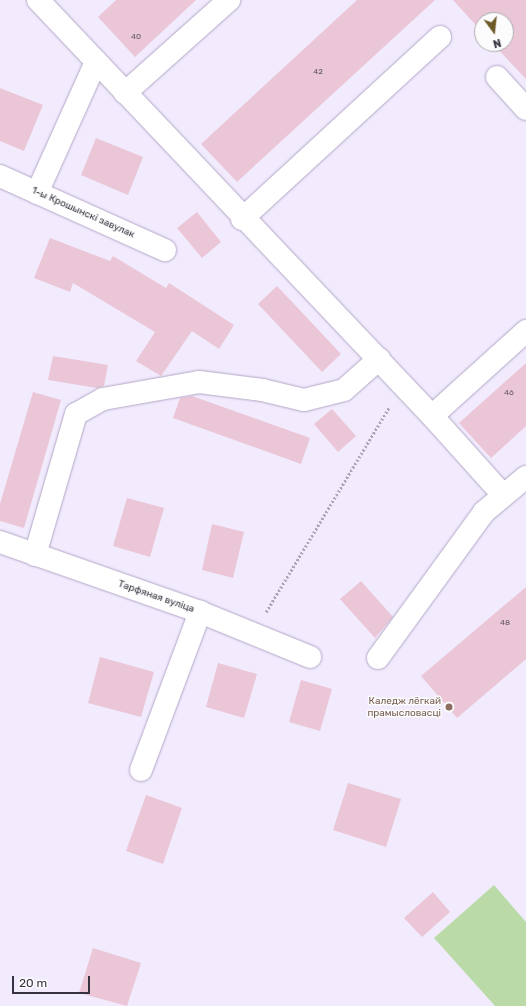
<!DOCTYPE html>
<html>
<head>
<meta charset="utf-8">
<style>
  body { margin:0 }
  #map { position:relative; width:526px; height:1006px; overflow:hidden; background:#f2ebfe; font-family:Rubik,sans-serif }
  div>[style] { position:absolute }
  .green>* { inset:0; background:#badba8 }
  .building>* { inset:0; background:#eac6d6 }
  .path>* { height:2.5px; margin-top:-1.25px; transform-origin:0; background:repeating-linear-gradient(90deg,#aca6b7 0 2px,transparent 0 4px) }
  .roads { filter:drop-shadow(0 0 1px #b3a7c6) drop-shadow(0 0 1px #b3a7c6) }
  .minor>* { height:22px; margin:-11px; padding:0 11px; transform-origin:11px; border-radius:11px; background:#fff }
  .dots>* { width:11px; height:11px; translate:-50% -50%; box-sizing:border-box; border:2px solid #fcfcfc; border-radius:50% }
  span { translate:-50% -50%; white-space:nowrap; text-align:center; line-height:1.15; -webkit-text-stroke:3px #fcfcfc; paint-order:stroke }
  .number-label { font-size:8px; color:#645765 }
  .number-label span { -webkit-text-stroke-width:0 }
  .street-label { font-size:10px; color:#37323f }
  .education-label { font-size:10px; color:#785e54 }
  .right { translate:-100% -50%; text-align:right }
  .north { position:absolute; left:474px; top:12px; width:40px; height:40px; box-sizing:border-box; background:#fcfcfc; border:1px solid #adabb0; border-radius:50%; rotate:165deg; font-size:11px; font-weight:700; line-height:16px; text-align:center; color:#37323f }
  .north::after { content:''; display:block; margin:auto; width:14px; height:18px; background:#6e5928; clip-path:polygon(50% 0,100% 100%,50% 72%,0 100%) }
  .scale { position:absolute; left:12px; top:976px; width:78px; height:18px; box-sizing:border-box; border:2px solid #37323f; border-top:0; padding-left:5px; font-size:12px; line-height:14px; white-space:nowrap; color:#37323f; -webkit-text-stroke:3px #fcfcfc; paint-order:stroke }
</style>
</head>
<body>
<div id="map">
  <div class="green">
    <i style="clip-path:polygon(494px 885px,526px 922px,526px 1006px,495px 1006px,434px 938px)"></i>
  </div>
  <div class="building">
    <i style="clip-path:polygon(116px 0,196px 0,135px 57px,98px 17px)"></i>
    <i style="clip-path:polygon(357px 0,435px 0,237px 182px,201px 144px)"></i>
    <i style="clip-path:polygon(453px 0,526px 0,526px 79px,493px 44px,506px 44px,506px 20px,482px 20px,482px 32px)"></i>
    <i style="clip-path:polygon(0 88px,43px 105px,24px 151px,0 141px)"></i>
    <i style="clip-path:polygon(96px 138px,143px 157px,128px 195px,81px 175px)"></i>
    <i style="clip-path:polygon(197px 212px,221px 242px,202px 258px,177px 228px)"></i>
    <i style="clip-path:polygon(50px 238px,110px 261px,113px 256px,166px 288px,169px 283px,234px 325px,219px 349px,192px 331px,161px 376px,136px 361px,155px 332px,73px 283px,70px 292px,34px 278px)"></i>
    <i style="clip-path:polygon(277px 286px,341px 354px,322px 372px,258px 304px)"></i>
    <i style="clip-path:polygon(53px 356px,108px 365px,104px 386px,97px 388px,48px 380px)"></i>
    <i style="clip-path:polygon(526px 363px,526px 426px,491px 458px,459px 423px)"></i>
    <i style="clip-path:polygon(33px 392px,61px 400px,24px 528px,0 521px,0 504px)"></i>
    <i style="clip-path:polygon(192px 396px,310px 438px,301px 464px,173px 418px,180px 398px)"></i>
    <i style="clip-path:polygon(332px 409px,356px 436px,338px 452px,314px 424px)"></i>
    <i style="clip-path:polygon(127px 498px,164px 508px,150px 557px,113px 546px)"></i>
    <i style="clip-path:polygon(212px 524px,244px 532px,233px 578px,202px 570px)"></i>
    <i style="clip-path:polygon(361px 581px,393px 617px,375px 638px,340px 599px)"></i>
    <i style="clip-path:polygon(526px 587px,526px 659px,457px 718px,421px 676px)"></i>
    <i style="clip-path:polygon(100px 657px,154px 672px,141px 717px,88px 703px)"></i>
    <i style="clip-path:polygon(218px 663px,257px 674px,244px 718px,206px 707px)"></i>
    <i style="clip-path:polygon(301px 680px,332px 689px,320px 731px,289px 722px)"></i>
    <i style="clip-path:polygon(348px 783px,401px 799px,386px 847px,333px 830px)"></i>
    <i style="clip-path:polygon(146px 795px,182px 808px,163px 864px,126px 851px)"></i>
    <i style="clip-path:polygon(433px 892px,450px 912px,422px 937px,404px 918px)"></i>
    <i style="clip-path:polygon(93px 948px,141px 963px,127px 1006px,79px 993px)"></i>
  </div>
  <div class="path">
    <i style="left:266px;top:612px;width:240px;rotate:-59deg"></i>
  </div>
  <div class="roads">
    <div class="minor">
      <i style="left:38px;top:0;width:573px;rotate:46.56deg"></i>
      <i style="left:497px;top:77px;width:43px;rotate:47.8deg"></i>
      <i style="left:125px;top:93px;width:140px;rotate:-41.8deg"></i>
      <i style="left:0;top:176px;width:181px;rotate:24.2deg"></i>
      <i style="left:37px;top:193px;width:144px;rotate:-65.8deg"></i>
      <i style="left:242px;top:219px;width:269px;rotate:-42.6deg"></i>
      <i style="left:503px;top:495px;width:106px;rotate:-131.9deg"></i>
      <i style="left:432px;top:416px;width:127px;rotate:-42.1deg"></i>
      <i style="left:0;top:542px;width:212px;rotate:19.3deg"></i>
      <i style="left:200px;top:612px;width:119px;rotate:22.2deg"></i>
      <i style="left:35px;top:555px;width:147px;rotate:-73.8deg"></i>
      <i style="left:76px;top:414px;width:31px;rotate:-29deg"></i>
      <i style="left:103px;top:399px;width:97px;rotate:-10deg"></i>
      <i style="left:199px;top:382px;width:64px;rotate:7.2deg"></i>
      <i style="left:262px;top:390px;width:43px;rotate:13.4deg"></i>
      <i style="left:304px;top:400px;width:41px;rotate:-14deg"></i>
      <i style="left:344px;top:390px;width:47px;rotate:-41.5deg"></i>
      <i style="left:378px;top:658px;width:180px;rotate:-54deg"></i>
      <i style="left:484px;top:512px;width:55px;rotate:-39.8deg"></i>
      <i style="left:141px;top:770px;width:169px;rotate:-69.5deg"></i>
    </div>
  </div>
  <div class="dots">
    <i style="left:449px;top:707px;background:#8d6e63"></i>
  </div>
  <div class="number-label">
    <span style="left:136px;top:37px">40</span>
    <span style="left:318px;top:72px">42</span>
    <span style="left:509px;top:393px">46</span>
    <span style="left:505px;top:623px">48</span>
  </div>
  <div class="street-label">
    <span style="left:83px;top:213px;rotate:24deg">1-ы Крошынскі завулак</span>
    <span style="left:156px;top:597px;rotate:19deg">Тарфяная вуліца</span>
  </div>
  <div class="education-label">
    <span class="right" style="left:441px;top:707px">Каледж лёгкай<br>прамысловасці</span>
  </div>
  <div class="north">N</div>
  <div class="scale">20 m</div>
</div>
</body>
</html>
